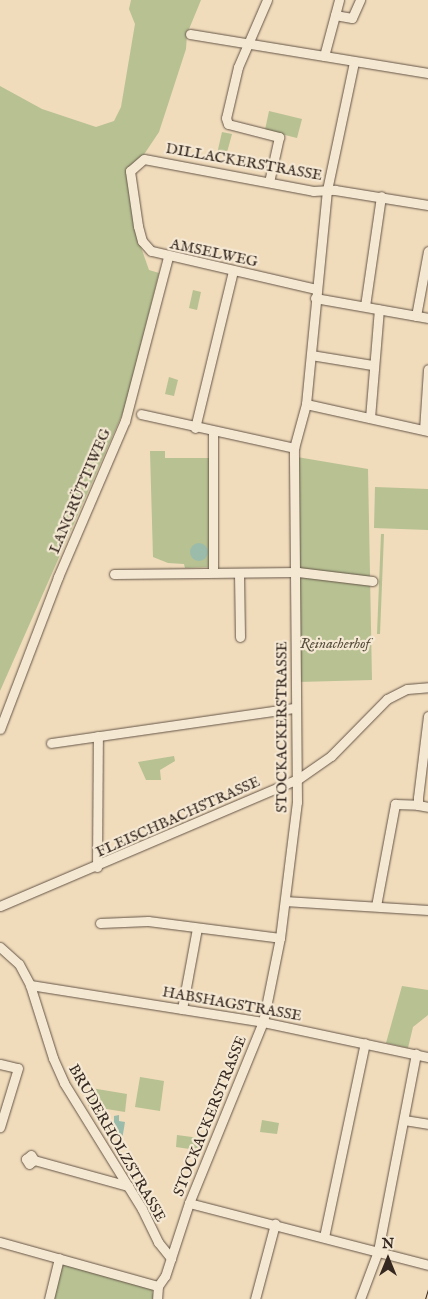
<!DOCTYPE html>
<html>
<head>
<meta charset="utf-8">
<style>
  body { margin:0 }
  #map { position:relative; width:428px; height:1299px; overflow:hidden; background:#f0dbbb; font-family:"IM FELL English",serif }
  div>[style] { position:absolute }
  .green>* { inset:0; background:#b7c192 }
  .water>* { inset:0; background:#9bbcab }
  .round { border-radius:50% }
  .roads { filter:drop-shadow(0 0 1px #645547) drop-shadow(0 0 1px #645547) }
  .minor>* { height:9px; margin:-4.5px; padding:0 4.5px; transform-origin:4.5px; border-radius:4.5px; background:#f5e8d3 }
  .tram>* { height:1px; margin:-0.5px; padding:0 0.5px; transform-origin:0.5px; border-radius:0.5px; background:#352820 }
  span { translate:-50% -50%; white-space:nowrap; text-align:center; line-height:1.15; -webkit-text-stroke:4.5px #f5e8d3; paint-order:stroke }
  .street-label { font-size:15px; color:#352820 }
  .park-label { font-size:15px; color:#564e3c; font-style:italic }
  .north { position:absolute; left:363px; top:1234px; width:50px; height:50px; -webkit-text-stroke:4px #f5e8d3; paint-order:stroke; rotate:0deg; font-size:14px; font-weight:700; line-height:20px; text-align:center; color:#352820 }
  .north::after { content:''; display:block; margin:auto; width:18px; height:22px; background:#352820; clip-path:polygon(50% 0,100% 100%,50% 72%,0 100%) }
</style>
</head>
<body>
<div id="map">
  <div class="green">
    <i style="clip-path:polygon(131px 0,201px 0,187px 34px,186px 49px,159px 132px,141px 159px,127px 170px,136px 233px,149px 270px,159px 273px,125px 408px,0 691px,0 86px,42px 109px,96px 127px,114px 121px,121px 107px,135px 24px,129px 9px)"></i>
    <i style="clip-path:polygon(269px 111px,302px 119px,297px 138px,265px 130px)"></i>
    <i style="clip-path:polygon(222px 132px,232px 134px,226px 156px,217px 154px)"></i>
    <i style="clip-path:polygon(193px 290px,201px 292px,197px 310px,189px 308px)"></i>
    <i style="clip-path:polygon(169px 377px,178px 380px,174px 396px,165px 394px)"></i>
    <i style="clip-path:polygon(150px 451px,165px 451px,165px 458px,211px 458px,212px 567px,185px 568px,184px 564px,168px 563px,153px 557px)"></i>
    <i style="clip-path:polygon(297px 457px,368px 469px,372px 680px,298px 682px)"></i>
    <i style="clip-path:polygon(375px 487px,428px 489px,428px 530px,374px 528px)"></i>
    <i style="clip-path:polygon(381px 534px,384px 534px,380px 634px,377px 634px)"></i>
    <i style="clip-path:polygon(174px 756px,175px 761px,160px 770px,161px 780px,146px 780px,138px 762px)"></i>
    <i style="clip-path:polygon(402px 986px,428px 990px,428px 1015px,413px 1027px,408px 1048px,386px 1043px)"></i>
    <i style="clip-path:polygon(140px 1077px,164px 1081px,160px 1111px,135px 1107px)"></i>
    <i style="clip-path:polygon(91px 1088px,127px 1094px,125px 1112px,88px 1106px)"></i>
    <i style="clip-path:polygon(262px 1120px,279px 1123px,277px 1134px,260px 1132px)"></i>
    <i style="clip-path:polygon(177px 1135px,207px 1139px,203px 1151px,176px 1147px)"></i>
    <i style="clip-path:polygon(64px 1262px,151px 1286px,154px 1299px,52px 1299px,60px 1263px)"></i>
  </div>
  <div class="water">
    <i class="round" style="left:190px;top:543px;width:18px;height:18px"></i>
    <i style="clip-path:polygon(119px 1115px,119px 1121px,125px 1122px,122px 1140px,119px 1133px,114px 1131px,114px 1116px)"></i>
  </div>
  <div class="roads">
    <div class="minor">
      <i style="left:267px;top:0;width:73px;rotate:113.4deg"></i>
      <i style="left:238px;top:67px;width:52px;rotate:103.2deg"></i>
      <i style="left:226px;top:118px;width:6px;rotate:72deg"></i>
      <i style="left:228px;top:124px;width:53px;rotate:14.3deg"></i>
      <i style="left:279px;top:137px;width:46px;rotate:102.5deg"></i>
      <i style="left:335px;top:15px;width:17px;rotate:10deg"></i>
      <i style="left:352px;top:18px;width:20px;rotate:-66deg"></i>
      <i style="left:190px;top:34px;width:241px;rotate:9.3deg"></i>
      <i style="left:324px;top:56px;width:58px;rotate:-75deg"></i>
      <i style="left:316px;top:289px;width:169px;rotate:-167deg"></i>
      <i style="left:151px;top:251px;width:13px;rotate:-132deg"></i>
      <i style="left:142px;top:241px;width:16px;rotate:-105deg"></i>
      <i style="left:138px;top:226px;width:56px;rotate:-98.3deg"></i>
      <i style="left:130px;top:171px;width:18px;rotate:-41deg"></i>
      <i style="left:144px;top:159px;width:172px;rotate:10.7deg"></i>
      <i style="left:313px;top:191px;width:22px;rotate:-3deg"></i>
      <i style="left:335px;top:190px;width:94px;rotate:9.2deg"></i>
      <i style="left:315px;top:298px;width:115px;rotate:10deg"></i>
      <i style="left:365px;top:306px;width:111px;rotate:-81.7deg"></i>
      <i style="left:416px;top:316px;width:66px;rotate:-79.5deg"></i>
      <i style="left:311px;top:355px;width:62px;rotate:9.3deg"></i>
      <i style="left:306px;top:404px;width:125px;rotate:12.5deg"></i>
      <i style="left:141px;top:414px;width:157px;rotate:12.5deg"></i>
      <i style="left:370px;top:418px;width:109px;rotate:-85.3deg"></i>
      <i style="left:195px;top:428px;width:162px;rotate:-76.4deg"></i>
      <i style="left:424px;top:430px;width:61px;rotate:-86.2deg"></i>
      <i style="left:213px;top:432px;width:140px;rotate:90deg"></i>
      <i style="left:239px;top:573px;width:64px;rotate:89.1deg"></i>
      <i style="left:114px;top:574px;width:184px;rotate:-0.6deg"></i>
      <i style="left:298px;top:572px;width:75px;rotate:6.9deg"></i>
      <i style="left:428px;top:716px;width:83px;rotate:97deg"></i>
      <i style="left:418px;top:798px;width:7px;rotate:90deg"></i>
      <i style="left:418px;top:805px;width:10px;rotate:11deg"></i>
      <i style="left:0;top:729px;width:163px;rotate:-69.1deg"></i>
      <i style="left:58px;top:577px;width:170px;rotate:-66.8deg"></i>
      <i style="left:125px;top:421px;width:170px;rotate:-75.3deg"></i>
      <i style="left:51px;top:743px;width:246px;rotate:-8.2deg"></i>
      <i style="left:97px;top:867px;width:131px;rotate:-89.6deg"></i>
      <i style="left:285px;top:901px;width:143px;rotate:3.6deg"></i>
      <i style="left:0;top:906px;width:324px;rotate:-23.1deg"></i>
      <i style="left:298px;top:779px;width:40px;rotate:-34.9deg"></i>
      <i style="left:331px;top:756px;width:80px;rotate:-45.5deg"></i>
      <i style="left:387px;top:699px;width:22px;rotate:-27deg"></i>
      <i style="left:407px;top:689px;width:21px;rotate:-5deg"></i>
      <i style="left:376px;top:906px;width:104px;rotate:-79.4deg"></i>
      <i style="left:395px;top:804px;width:23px;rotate:2deg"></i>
      <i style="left:100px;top:923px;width:48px;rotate:-2.4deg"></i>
      <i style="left:148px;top:921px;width:133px;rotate:7.3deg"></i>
      <i style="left:0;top:947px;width:25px;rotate:42deg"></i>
      <i style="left:19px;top:964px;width:24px;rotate:62deg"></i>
      <i style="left:30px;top:985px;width:77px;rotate:72.5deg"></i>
      <i style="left:53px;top:1058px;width:27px;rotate:66deg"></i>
      <i style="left:64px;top:1083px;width:148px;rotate:58.2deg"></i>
      <i style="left:142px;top:1209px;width:37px;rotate:64deg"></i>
      <i style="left:158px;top:1242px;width:21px;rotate:51deg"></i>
      <i style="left:171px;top:1258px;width:19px;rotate:108deg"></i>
      <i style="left:165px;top:1276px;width:12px;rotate:125deg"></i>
      <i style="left:158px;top:1286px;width:13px;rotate:94deg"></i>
      <i style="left:30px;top:985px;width:236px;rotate:9deg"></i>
      <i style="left:263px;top:1022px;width:169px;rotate:12deg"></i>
      <i style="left:182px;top:1009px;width:82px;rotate:-79.5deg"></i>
      <i style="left:0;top:1064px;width:18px;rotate:13deg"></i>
      <i style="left:18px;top:1068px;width:62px;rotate:107deg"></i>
      <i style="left:404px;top:1120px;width:24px;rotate:9deg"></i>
      <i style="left:34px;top:1160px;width:6px;rotate:141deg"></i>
      <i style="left:29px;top:1164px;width:6px;rotate:-121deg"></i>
      <i style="left:26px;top:1159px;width:6px;rotate:-39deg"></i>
      <i style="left:31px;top:1155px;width:6px;rotate:59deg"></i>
      <i style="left:34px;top:1160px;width:98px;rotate:15.5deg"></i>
      <i style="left:189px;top:1203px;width:247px;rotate:14.5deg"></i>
      <i style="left:324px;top:1237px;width:198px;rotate:-78.1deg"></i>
      <i style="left:0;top:1242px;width:164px;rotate:15.6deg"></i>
      <i style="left:171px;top:1258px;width:58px;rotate:-71.9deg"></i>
      <i style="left:189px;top:1203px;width:196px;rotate:-67.8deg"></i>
      <i style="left:263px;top:1022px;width:86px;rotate:-78.6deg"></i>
      <i style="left:280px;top:938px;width:137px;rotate:-82.9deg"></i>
      <i style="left:297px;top:802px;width:354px;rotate:-90.5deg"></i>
      <i style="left:294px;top:448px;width:46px;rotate:-74.7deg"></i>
      <i style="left:306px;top:404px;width:215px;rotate:-84.4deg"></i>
      <i style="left:327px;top:190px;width:131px;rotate:-78.1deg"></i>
      <i style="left:49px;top:1299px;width:42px;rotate:-76.3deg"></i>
      <i style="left:255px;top:1299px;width:78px;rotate:-75.1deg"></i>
      <i style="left:360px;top:1299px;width:51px;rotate:-69.4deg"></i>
      <i style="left:378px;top:1251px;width:201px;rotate:-79.1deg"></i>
    </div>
  </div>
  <div class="tram">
    <i style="left:425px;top:1299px;width:10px;rotate:-73deg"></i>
  </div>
  <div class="street-label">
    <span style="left:244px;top:162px;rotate:10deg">DILLACKERSTRASSE</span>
    <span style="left:214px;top:253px;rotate:12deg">AMSELWEG</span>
    <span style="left:80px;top:491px;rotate:-67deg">LANGRÜTTIWEG</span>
    <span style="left:282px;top:727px;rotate:-90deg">STOCKACKERSTRASSE</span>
    <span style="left:178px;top:817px;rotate:-24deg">FLEISCHBACHSTRASSE</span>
    <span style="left:232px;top:1004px;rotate:10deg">HABSHAGSTRASSE</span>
    <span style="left:210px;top:1116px;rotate:-68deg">STOCKACKERSTRASSE</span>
    <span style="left:117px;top:1143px;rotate:60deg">BRUDERHOLZSTRASSE</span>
  </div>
  <div class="park-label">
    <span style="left:335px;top:644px">Reinacherhof</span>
  </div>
  <div class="north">N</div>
</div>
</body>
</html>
